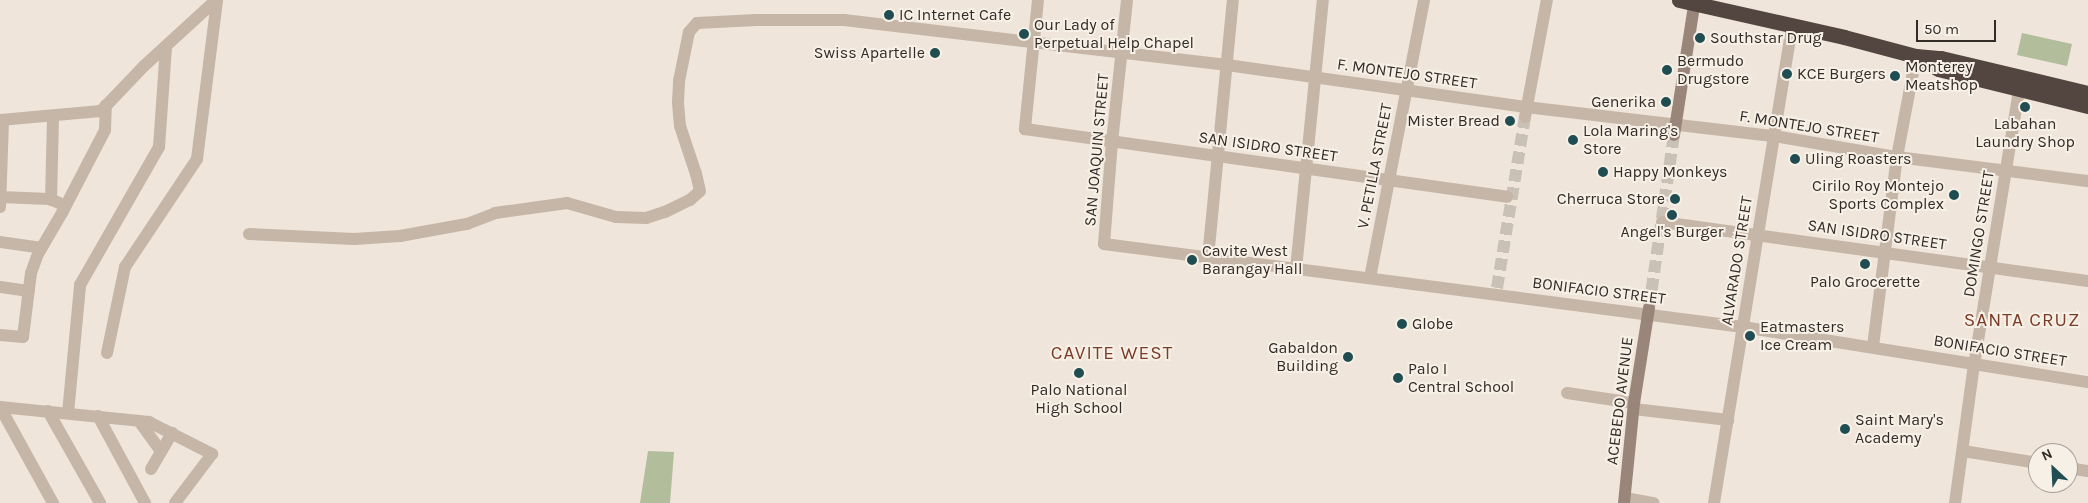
<!DOCTYPE html>
<html>
<head>
<meta charset="utf-8">
<style>
  body { margin:0 }
  #map { position:relative; width:2088px; height:503px; overflow:hidden; background:#efe5da; font-family:Karla,sans-serif }
  div>[style] { position:absolute }
  .green>* { inset:0; background:#b1bd9b }
  .street-tunnel>* { height:12px; margin-top:-6px; transform-origin:0; background:repeating-linear-gradient(90deg,#c9c0b6 0 12px,transparent 0 18px) }
  .secondary-tunnel>* { height:12px; margin-top:-6px; transform-origin:0; background:repeating-linear-gradient(90deg,#c9c0b6 0 12px,transparent 0 18px) }
  .street>* { height:12px; margin:-6px; padding:0 6px; transform-origin:6px; border-radius:6px; background:#c6b6a7 }
  .secondary>* { height:12px; margin:-6px; padding:0 6px; transform-origin:6px; border-radius:6px; background:#998579 }
  .highway>* { height:15px; margin:-7.5px; padding:0 7.5px; transform-origin:7.5px; border-radius:7.5px; background:#53453f }
  .dots>* { width:14px; height:14px; translate:-50% -50%; box-sizing:border-box; border:2px solid #f7f0e6; border-radius:50% }
  span { translate:-50% -50%; white-space:nowrap; text-align:center; line-height:1.15; -webkit-text-stroke:4px #f7f0e6; paint-order:stroke }
  .poi-label { font-size:16px; color:#332b27 }
  .left { translate:0 -50%; text-align:left }
  .right { translate:-100% -50%; text-align:right }
  .street-label { font-size:16px; color:#332b27 }
  .quarter-label { font-size:19px; color:#7b3c27; letter-spacing:1px }
  .north { position:absolute; left:2028px; top:443px; width:50px; height:50px; box-sizing:border-box; background:#f7f0e6; border:1px solid #a9a19a; border-radius:50%; rotate:335deg; font-size:14px; font-weight:700; line-height:20px; text-align:center; color:#332b27 }
  .north::after { content:''; display:block; margin:auto; width:18px; height:22px; background:#204d51; clip-path:polygon(50% 0,100% 100%,50% 72%,0 100%) }
  .scale { position:absolute; left:1916px; top:20px; width:80px; height:22px; box-sizing:border-box; border:2px solid #332b27; border-top:0; padding-left:6px; font-size:15px; line-height:18px; white-space:nowrap; color:#332b27; -webkit-text-stroke:4px #f7f0e6; paint-order:stroke }
</style>
</head>
<body>
<div id="map">
  <div class="green">
    <i style="clip-path:polygon(2022px 33px,2072px 44px,2067px 66px,2017px 55px)"></i>
    <i style="clip-path:polygon(648px 451px,674px 452px,670px 503px,640px 503px)"></i>
  </div>
  <div class="street-tunnel">
    <i style="left:1497px;top:288px;width:173px;rotate:-80.7deg"></i>
  </div>
  <div class="secondary-tunnel">
    <i style="left:1649px;top:308px;width:175px;rotate:-81.8deg"></i>
  </div>
  <div class="street">
    <i style="left:1038px;top:0;width:130px;rotate:95.8deg"></i>
    <i style="left:1025px;top:129px;width:487px;rotate:8deg"></i>
    <i style="left:1127px;top:0;width:143px;rotate:96deg"></i>
    <i style="left:1112px;top:142px;width:102px;rotate:94.5deg"></i>
    <i style="left:1104px;top:244px;width:644px;rotate:7.4deg"></i>
    <i style="left:1743px;top:327px;width:349px;rotate:9.1deg"></i>
    <i style="left:1525px;top:117px;width:119px;rotate:-79.4deg"></i>
    <i style="left:0;top:120px;width:101px;rotate:-5.1deg"></i>
    <i style="left:101px;top:111px;width:62px;rotate:-46.3deg"></i>
    <i style="left:144px;top:66px;width:98px;rotate:-42.5deg"></i>
    <i style="left:0;top:197px;width:50px;rotate:2.3deg"></i>
    <i style="left:50px;top:199px;width:10px;rotate:24deg"></i>
    <i style="left:51px;top:200px;width:84px;rotate:-88.6deg"></i>
    <i style="left:0;top:207px;width:87px;rotate:-88deg"></i>
    <i style="left:1662px;top:222px;width:430px;rotate:7.9deg"></i>
    <i style="left:249px;top:234px;width:105px;rotate:2.7deg"></i>
    <i style="left:354px;top:239px;width:46px;rotate:-3.7deg"></i>
    <i style="left:400px;top:236px;width:68px;rotate:-10.2deg"></i>
    <i style="left:467px;top:224px;width:30px;rotate:-21deg"></i>
    <i style="left:495px;top:213px;width:73px;rotate:-7.9deg"></i>
    <i style="left:567px;top:203px;width:51px;rotate:15.9deg"></i>
    <i style="left:616px;top:217px;width:30px;rotate:2deg"></i>
    <i style="left:646px;top:218px;width:20px;rotate:-18deg"></i>
    <i style="left:665px;top:212px;width:28px;rotate:-26deg"></i>
    <i style="left:690px;top:200px;width:13px;rotate:-42deg"></i>
    <i style="left:700px;top:191px;width:17px;rotate:-103deg"></i>
    <i style="left:696px;top:174px;width:51px;rotate:-108.4deg"></i>
    <i style="left:680px;top:126px;width:24px;rotate:-95deg"></i>
    <i style="left:678px;top:102px;width:21px;rotate:-87deg"></i>
    <i style="left:679px;top:81px;width:50px;rotate:-78.5deg"></i>
    <i style="left:689px;top:32px;width:12px;rotate:-48deg"></i>
    <i style="left:697px;top:23px;width:59px;rotate:-2.9deg"></i>
    <i style="left:756px;top:20px;width:88px"></i>
    <i style="left:844px;top:20px;width:386px;rotate:6.7deg"></i>
    <i style="left:1227px;top:65px;width:302px;rotate:8deg"></i>
    <i style="left:1526px;top:107px;width:250px;rotate:6.7deg"></i>
    <i style="left:1774px;top:136px;width:125px;rotate:9.7deg"></i>
    <i style="left:1897px;top:157px;width:193px;rotate:7.2deg"></i>
    <i style="left:0;top:242px;width:42px;rotate:8.1deg"></i>
    <i style="left:1208px;top:258px;width:259px;rotate:-84.5deg"></i>
    <i style="left:1296px;top:269px;width:270px;rotate:-84.3deg"></i>
    <i style="left:1370px;top:278px;width:283px;rotate:-79deg"></i>
    <i style="left:0;top:287px;width:29px;rotate:8deg"></i>
    <i style="left:0;top:335px;width:23px;rotate:5deg"></i>
    <i style="left:23px;top:337px;width:64px;rotate:-82.9deg"></i>
    <i style="left:31px;top:273px;width:20px;rotate:-70deg"></i>
    <i style="left:38px;top:254px;width:48px;rotate:-59.7deg"></i>
    <i style="left:62px;top:213px;width:93px;rotate:-62.6deg"></i>
    <i style="left:105px;top:130px;width:25px;rotate:-88deg"></i>
    <i style="left:1873px;top:346px;width:191px;rotate:-82.8deg"></i>
    <i style="left:1897px;top:157px;width:103px;rotate:-79.3deg"></i>
    <i style="left:107px;top:353px;width:88px;rotate:-78.2deg"></i>
    <i style="left:125px;top:267px;width:130px;rotate:-56.3deg"></i>
    <i style="left:197px;top:159px;width:160px;rotate:-82.8deg"></i>
    <i style="left:1567px;top:393px;width:68px;rotate:8.5deg"></i>
    <i style="left:0;top:407px;width:150px;rotate:5.7deg"></i>
    <i style="left:149px;top:422px;width:71px;rotate:26.9deg"></i>
    <i style="left:212px;top:454px;width:61px;rotate:127.1deg"></i>
    <i style="left:0;top:407px;width:110px;rotate:61.1deg"></i>
    <i style="left:1634px;top:409px;width:95px;rotate:6.7deg"></i>
    <i style="left:48px;top:411px;width:106px;rotate:60.5deg"></i>
    <i style="left:68px;top:413px;width:129px;rotate:-84.6deg"></i>
    <i style="left:80px;top:285px;width:159px;rotate:-60.2deg"></i>
    <i style="left:159px;top:147px;width:100px;rotate:-86deg"></i>
    <i style="left:98px;top:416px;width:99px;rotate:61.6deg"></i>
    <i style="left:139px;top:421px;width:37px;rotate:54deg"></i>
    <i style="left:1963px;top:451px;width:76px;rotate:9.1deg"></i>
    <i style="left:2068px;top:468px;width:20px;rotate:9deg"></i>
    <i style="left:151px;top:469px;width:42px;rotate:-59.7deg"></i>
    <i style="left:1625px;top:498px;width:29px;rotate:10deg"></i>
    <i style="left:1714px;top:503px;width:484px;rotate:-80.7deg"></i>
    <i style="left:1955px;top:503px;width:139px;rotate:-82.2deg"></i>
    <i style="left:1974px;top:365px;width:280px;rotate:-80.7deg"></i>
  </div>
  <div class="secondary">
    <i style="left:1674px;top:135px;width:137px;rotate:-81.2deg"></i>
    <i style="left:1624px;top:503px;width:100px;rotate:-84.3deg"></i>
    <i style="left:1634px;top:403px;width:96px;rotate:-81deg"></i>
  </div>
  <div class="highway">
    <i style="left:1679px;top:0;width:169px;rotate:12.6deg"></i>
    <i style="left:1844px;top:37px;width:74px;rotate:14.8deg"></i>
    <i style="left:1916px;top:56px;width:25px;rotate:5deg"></i>
    <i style="left:1941px;top:58px;width:151px;rotate:13.4deg"></i>
    <i style="left:1920px;top:58px;width:21px;rotate:31deg"></i>
    <i style="left:1938px;top:69px;width:154px;rotate:13.9deg"></i>
  </div>
  <div class="dots">
    <i style="left:889px;top:15px;background:#204d51"></i>
    <i style="left:1024px;top:34px;background:#204d51"></i>
    <i style="left:1700px;top:38px;background:#204d51"></i>
    <i style="left:935px;top:53px;background:#204d51"></i>
    <i style="left:1667px;top:70px;background:#204d51"></i>
    <i style="left:1787px;top:74px;background:#204d51"></i>
    <i style="left:1895px;top:76px;background:#204d51"></i>
    <i style="left:1666px;top:102px;background:#204d51"></i>
    <i style="left:2025px;top:107px;background:#204d51"></i>
    <i style="left:1510px;top:121px;background:#204d51"></i>
    <i style="left:1573px;top:140px;background:#204d51"></i>
    <i style="left:1795px;top:159px;background:#204d51"></i>
    <i style="left:1603px;top:172px;background:#204d51"></i>
    <i style="left:1954px;top:195px;background:#204d51"></i>
    <i style="left:1675px;top:199px;background:#204d51"></i>
    <i style="left:1672px;top:215px;background:#204d51"></i>
    <i style="left:1192px;top:260px;background:#204d51"></i>
    <i style="left:1865px;top:264px;background:#204d51"></i>
    <i style="left:1402px;top:324px;background:#204d51"></i>
    <i style="left:1750px;top:336px;background:#204d51"></i>
    <i style="left:1348px;top:357px;background:#204d51"></i>
    <i style="left:1079px;top:373px;background:#204d51"></i>
    <i style="left:1398px;top:378px;background:#204d51"></i>
    <i style="left:1845px;top:429px;background:#204d51"></i>
  </div>
  <div class="poi-label">
    <span class="left" style="left:899px;top:15px">IC Internet Cafe</span>
    <span class="left" style="left:1034px;top:34px">Our Lady of<br>Perpetual Help Chapel</span>
    <span class="left" style="left:1710px;top:38px">Southstar Drug</span>
    <span class="right" style="left:925px;top:53px">Swiss Apartelle</span>
    <span class="left" style="left:1677px;top:70px">Bermudo<br>Drugstore</span>
    <span class="left" style="left:1905px;top:76px">Monterey<br>Meatshop</span>
    <span class="left" style="left:1797px;top:74px">KCE Burgers</span>
    <span class="right" style="left:1656px;top:102px">Generika</span>
    <span class="right" style="left:1500px;top:121px">Mister Bread</span>
    <span style="left:2025px;top:133px">Labahan<br>Laundry Shop</span>
    <span class="left" style="left:1583px;top:140px">Lola Maring's<br>Store</span>
    <span class="left" style="left:1805px;top:159px">Uling Roasters</span>
    <span class="left" style="left:1613px;top:172px">Happy Monkeys</span>
    <span class="right" style="left:1944px;top:195px">Cirilo Roy Montejo<br>Sports Complex</span>
    <span class="right" style="left:1665px;top:199px">Cherruca Store</span>
    <span style="left:1672px;top:232px">Angel's Burger</span>
    <span class="left" style="left:1202px;top:260px">Cavite West<br>Barangay Hall</span>
    <span style="left:1865px;top:282px">Palo Grocerette</span>
    <span class="left" style="left:1412px;top:324px">Globe</span>
    <span class="left" style="left:1760px;top:336px">Eatmasters<br>Ice Cream</span>
    <span class="right" style="left:1338px;top:357px">Gabaldon<br>Building</span>
    <span class="left" style="left:1408px;top:378px">Palo I<br>Central School</span>
    <span style="left:1079px;top:399px">Palo National<br>High School</span>
    <span class="left" style="left:1855px;top:429px">Saint Mary's<br>Academy</span>
  </div>
  <div class="street-label">
    <span style="left:1407px;top:74px;rotate:8deg">F. MONTEJO STREET</span>
    <span style="left:1809px;top:127px;rotate:9deg">F. MONTEJO STREET</span>
    <span style="left:1268px;top:147px;rotate:8deg">SAN ISIDRO STREET</span>
    <span style="left:1097px;top:150px;rotate:-85deg">SAN JOAQUIN STREET</span>
    <span style="left:1375px;top:166px;rotate:-79deg">V. PETILLA STREET</span>
    <span style="left:1979px;top:234px;rotate:-81deg">DOMINGO STREET</span>
    <span style="left:1877px;top:235px;rotate:8deg">SAN ISIDRO STREET</span>
    <span style="left:1737px;top:261px;rotate:-81deg">ALVARADO STREET</span>
    <span style="left:1599px;top:291px;rotate:7deg">BONIFACIO STREET</span>
    <span style="left:2000px;top:351px;rotate:9deg">BONIFACIO STREET</span>
    <span style="left:1620px;top:401px;rotate:-83deg">ACEBEDO AVENUE</span>
  </div>
  <div class="quarter-label">
    <span style="left:2022px;top:321px">SANTA CRUZ</span>
    <span style="left:1112px;top:354px">CAVITE WEST</span>
  </div>
  <div class="north">N</div>
  <div class="scale">50 m</div>
</div>
</body>
</html>
